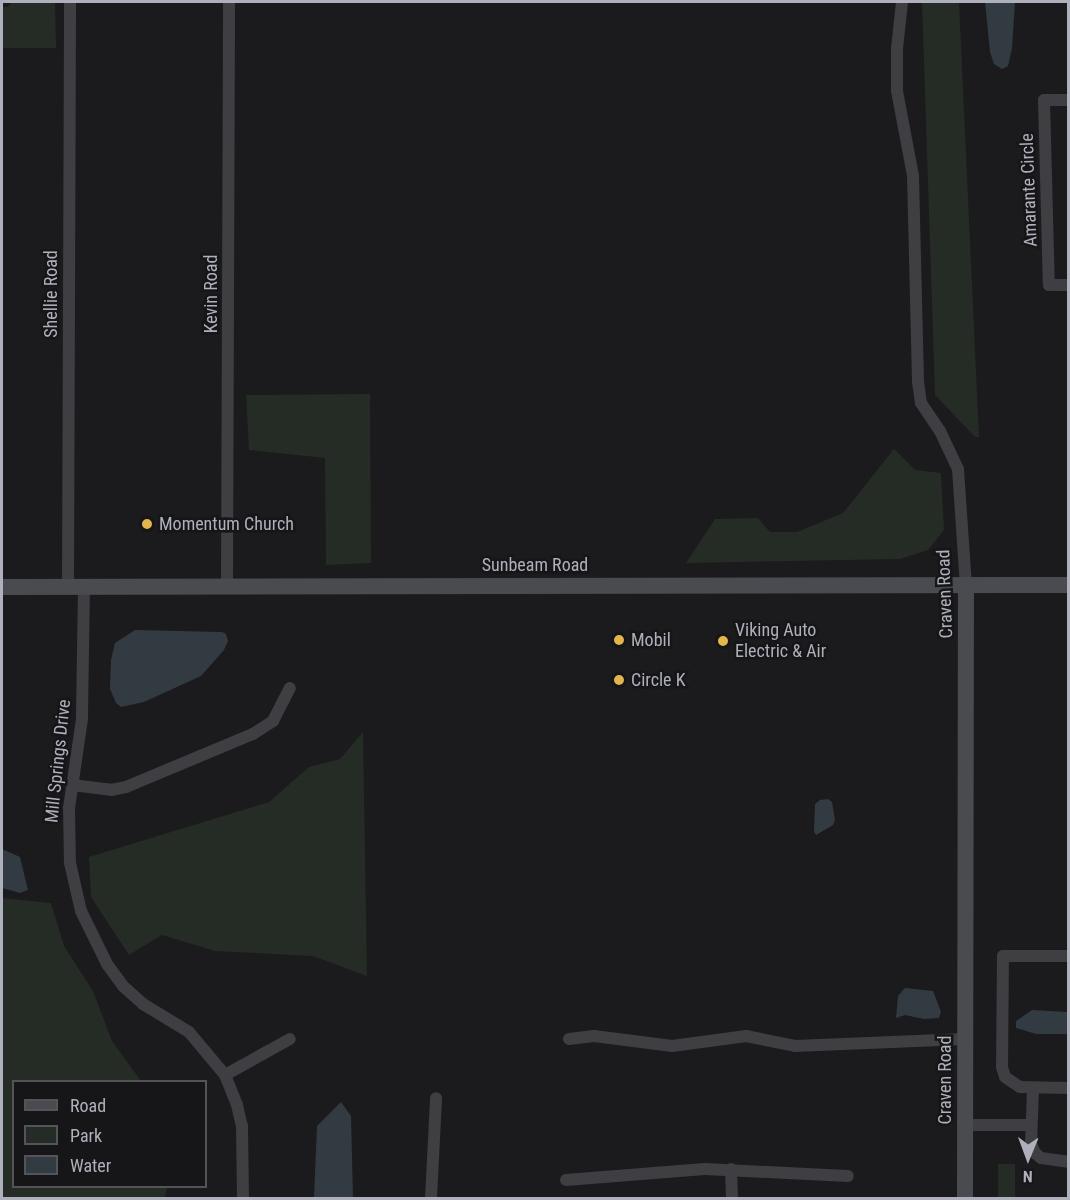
<!DOCTYPE html>
<html>
<head>
<meta charset="utf-8">
<style>
  body { margin:0 }
  #map { position:relative; width:1070px; height:1200px; overflow:hidden; background:#1b1a1c; font-family:"Roboto Condensed",sans-serif }
  div>[style] { position:absolute }
  .green>* { inset:0; background:#252c26 }
  .water>* { inset:0; background:#333b42 }
  .street>* { height:12px; margin:-6px; padding:0 6px; transform-origin:6px; border-radius:6px; background:#3e3e43 }
  .secondary>* { height:16px; margin:-8px; padding:0 8px; transform-origin:8px; border-radius:8px; background:#4a4b51 }
  .dots>* { width:16px; height:16px; translate:-50% -50%; box-sizing:border-box; border:3px solid #161517; border-radius:50% }
  span { translate:-50% -50%; white-space:nowrap; text-align:center; line-height:1.15; -webkit-text-stroke:5px #161517; paint-order:stroke }
  .street-label { font-size:18px; color:#aeb1bb }
  .poi-label { font-size:18px; color:#aeb1bb }
  .left { translate:0 -50%; text-align:left }
  .frame { position:absolute; inset:0; border:3px solid #aeb1bb; pointer-events:none }
  .legend { position:absolute; left:12px; top:1080px; width:195px; height:108px; box-sizing:border-box; background:#161517; border:2px solid #535359; margin:0; padding:8px 10px; list-style:none; font-size:18px; color:#aeb1bb }
  .legend li { display:flex; align-items:center; gap:12px; height:30px }
  .legend b { width:30px; border:2px solid #535359 }
  .north { position:absolute; left:998px; top:1128px; width:60px; height:60px; -webkit-text-stroke:4px #161517; paint-order:stroke; rotate:181deg; font-size:16px; font-weight:700; line-height:24px; text-align:center; color:#aeb1bb }
  .north::after { content:''; display:block; margin:auto; width:21px; height:27px; background:#aeb1bb; clip-path:polygon(50% 0,100% 100%,50% 72%,0 100%) }
</style>
</head>
<body>
<div id="map">
  <div class="green">
    <i style="clip-path:polygon(12px 2px,55px 2px,56px 48px,2px 48px,2px 7px,8px 7px)"></i>
    <i style="clip-path:polygon(922px 2px,959px 2px,979px 437px,975px 437px,935px 395px)"></i>
    <i style="clip-path:polygon(370px 394px,371px 563px,326px 565px,325px 458px,249px 450px,246px 395px)"></i>
    <i style="clip-path:polygon(894px 449px,915px 470px,941px 473px,944px 530px,928px 550px,900px 559px,686px 563px,715px 519px,758px 518px,770px 532px,797px 532px,843px 513px)"></i>
    <i style="clip-path:polygon(363px 732px,367px 976px,313px 956px,215px 951px,162px 935px,129px 955px,91px 897px,89px 857px,269px 802px,309px 767px,340px 759px)"></i>
    <i style="clip-path:polygon(2px 898px,51px 903px,64px 946px,93px 991px,112px 1041px,141px 1081px,14px 1082px,14px 1186px,167px 1187px,165px 1198px,2px 1198px)"></i>
    <i style="clip-path:polygon(998px 1164px,1015px 1164px,1015px 1198px,998px 1198px)"></i>
  </div>
  <div class="water">
    <i style="clip-path:polygon(985px 2px,1015px 2px,1012px 48px,1008px 66px,1002px 69px,994px 64px,990px 52px)"></i>
    <i style="clip-path:polygon(135px 630px,222px 632px,226px 634px,228px 641px,224px 650px,201px 676px,144px 702px,121px 707px,116px 703px,110px 689px,111px 660px,115px 643px)"></i>
    <i style="clip-path:polygon(828px 799px,832px 802px,835px 820px,833px 825px,816px 835px,814px 832px,815px 804px,820px 800px)"></i>
    <i style="clip-path:polygon(2px 849px,20px 857px,28px 890px,20px 893px,2px 888px)"></i>
    <i style="clip-path:polygon(905px 988px,933px 991px,941px 1012px,939px 1018px,924px 1019px,905px 1015px,896px 1018px,898px 996px)"></i>
    <i style="clip-path:polygon(1032px 1010px,1068px 1012px,1068px 1034px,1036px 1034px,1016px 1028px,1016px 1021px)"></i>
    <i style="clip-path:polygon(341px 1102px,351px 1116px,353px 1198px,314px 1198px,317px 1126px)"></i>
  </div>
  <div class="street">
    <i style="left:902px;top:2px;width:47px;rotate:96.1deg"></i>
    <i style="left:897px;top:49px;width:42px;rotate:90deg"></i>
    <i style="left:897px;top:91px;width:86px;rotate:79.3deg"></i>
    <i style="left:913px;top:176px;width:206px;rotate:88.6deg"></i>
    <i style="left:918px;top:382px;width:21px;rotate:82deg"></i>
    <i style="left:921px;top:403px;width:34px;rotate:56deg"></i>
    <i style="left:940px;top:431px;width:42px;rotate:64.7deg"></i>
    <i style="left:958px;top:469px;width:116px;rotate:86.1deg"></i>
    <i style="left:1068px;top:100px;width:24px;rotate:180deg"></i>
    <i style="left:1044px;top:100px;width:185px;rotate:88.5deg"></i>
    <i style="left:1049px;top:285px;width:19px"></i>
    <i style="left:68px;top:587px;width:585px;rotate:-89.8deg"></i>
    <i style="left:84px;top:587px;width:132px;rotate:90.9deg"></i>
    <i style="left:82px;top:719px;width:90px;rotate:98.3deg"></i>
    <i style="left:69px;top:808px;width:55px;rotate:89deg"></i>
    <i style="left:70px;top:863px;width:49px;rotate:77.1deg"></i>
    <i style="left:81px;top:911px;width:59px;rotate:63.9deg"></i>
    <i style="left:107px;top:964px;width:27px;rotate:54deg"></i>
    <i style="left:123px;top:986px;width:27px;rotate:42deg"></i>
    <i style="left:143px;top:1004px;width:54px;rotate:31.3deg"></i>
    <i style="left:189px;top:1032px;width:56px;rotate:50.1deg"></i>
    <i style="left:225px;top:1075px;width:32px;rotate:68deg"></i>
    <i style="left:237px;top:1105px;width:22px;rotate:77deg"></i>
    <i style="left:242px;top:1126px;width:72px;rotate:89.2deg"></i>
    <i style="left:227px;top:587px;width:585px;rotate:-89.8deg"></i>
    <i style="left:72px;top:785px;width:39px;rotate:7deg"></i>
    <i style="left:111px;top:790px;width:15px;rotate:-11deg"></i>
    <i style="left:126px;top:787px;width:138px;rotate:-22.7deg"></i>
    <i style="left:253px;top:734px;width:24px;rotate:-33deg"></i>
    <i style="left:273px;top:721px;width:37px;rotate:-63deg"></i>
    <i style="left:1068px;top:956px;width:65px;rotate:180deg"></i>
    <i style="left:1003px;top:956px;width:111px;rotate:90.5deg"></i>
    <i style="left:1002px;top:1067px;width:10px;rotate:73deg"></i>
    <i style="left:1005px;top:1077px;width:18px;rotate:34deg"></i>
    <i style="left:1020px;top:1087px;width:48px;rotate:1.2deg"></i>
    <i style="left:569px;top:1039px;width:25px;rotate:-7deg"></i>
    <i style="left:594px;top:1036px;width:79px;rotate:7.3deg"></i>
    <i style="left:672px;top:1046px;width:75px;rotate:-7.7deg"></i>
    <i style="left:746px;top:1036px;width:50px;rotate:11.5deg"></i>
    <i style="left:795px;top:1046px;width:170px;rotate:-2.4deg"></i>
    <i style="left:225px;top:1075px;width:74px;rotate:-29deg"></i>
    <i style="left:1033px;top:1088px;width:56px;rotate:92deg"></i>
    <i style="left:1031px;top:1144px;width:10px;rotate:66deg"></i>
    <i style="left:1035px;top:1153px;width:8px;rotate:40deg"></i>
    <i style="left:1041px;top:1158px;width:27px;rotate:8deg"></i>
    <i style="left:965px;top:1125px;width:65px"></i>
    <i style="left:731px;top:1169px;width:29px;rotate:88deg"></i>
    <i style="left:566px;top:1180px;width:139px;rotate:-4.5deg"></i>
    <i style="left:705px;top:1169px;width:143px;rotate:2.8deg"></i>
    <i style="left:431px;top:1198px;width:100px;rotate:-87.1deg"></i>
  </div>
  <div class="secondary">
    <i style="left:2px;top:587px;width:1066px;rotate:-0.11deg"></i>
    <i style="left:965px;top:1198px;width:613px;rotate:-89.91deg"></i>
  </div>
  <div class="dots">
    <i style="left:147px;top:524px;background:#e2b64d"></i>
    <i style="left:619px;top:640px;background:#e2b64d"></i>
    <i style="left:723px;top:641px;background:#e2b64d"></i>
    <i style="left:619px;top:680px;background:#e2b64d"></i>
  </div>
  <div class="street-label">
    <span style="left:1029px;top:190px;rotate:-92deg">Amarante Circle</span>
    <span style="left:51px;top:294px;rotate:-90deg">Shellie Road</span>
    <span style="left:211px;top:294px;rotate:-90deg">Kevin Road</span>
    <span style="left:535px;top:565px">Sunbeam Road</span>
    <span style="left:945px;top:594px;rotate:-92deg">Craven Road</span>
    <span style="left:58px;top:761px;rotate:-84deg">Mill Springs Drive</span>
    <span style="left:945px;top:1080px;rotate:-90deg">Craven Road</span>
  </div>
  <div class="poi-label">
    <span class="left" style="left:159px;top:524px">Momentum Church</span>
    <span class="left" style="left:735px;top:641px">Viking Auto<br>Electric &amp; Air</span>
    <span class="left" style="left:631px;top:640px">Mobil</span>
    <span class="left" style="left:631px;top:680px">Circle K</span>
  </div>
  <div class="frame"></div>
  <ul class="legend">
  <li><b style="height:8px;background:#4a4b51"></b>Road</li>
  <li><b style="height:16px;background:#252c26"></b>Park</li>
  <li><b style="height:16px;background:#333b42"></b>Water</li>
  </ul>
  <div class="north">N</div>
</div>
</body>
</html>
